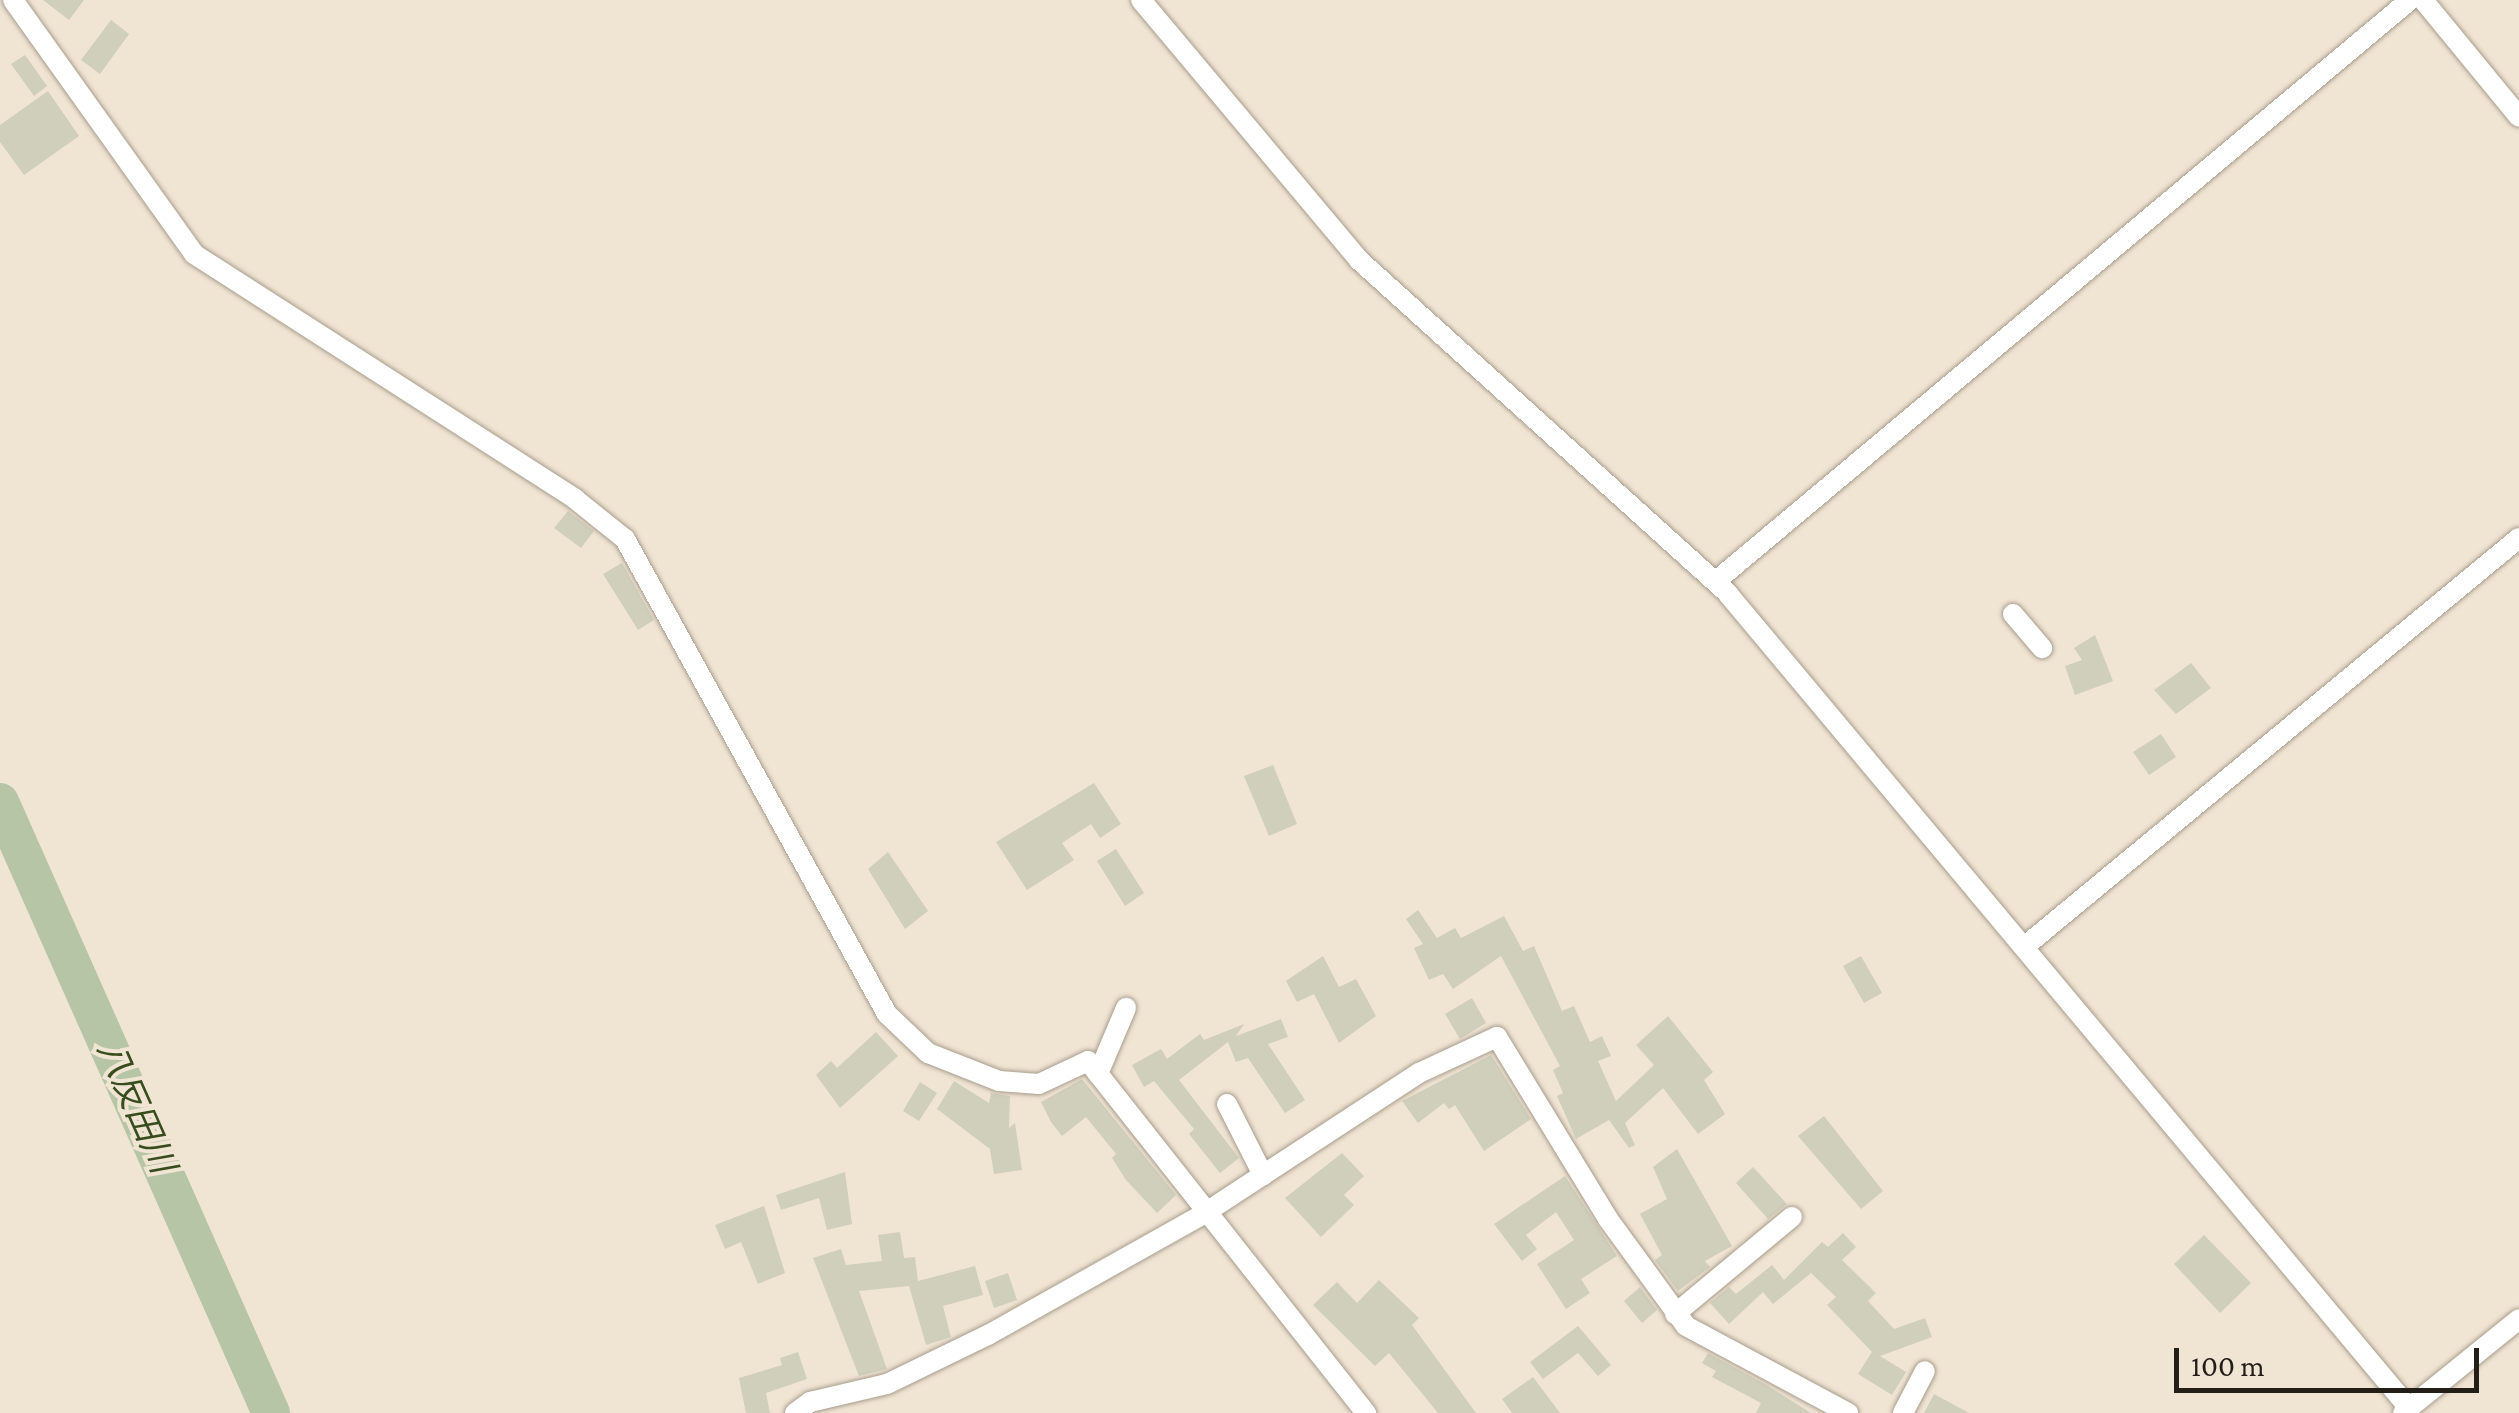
<!DOCTYPE html>
<html>
<head>
<meta charset="utf-8">
<style>
  body { margin:0 }
  #map { position:relative; width:2519px; height:1413px; overflow:hidden; background:#f0e4d3; font-family:"Crimson Pro","Noto Sans JP",serif }
  div>[style] { position:absolute }
  .river>* { height:38px; margin:-19px; padding:0 19px; transform-origin:19px; border-radius:19px; background:#b6c5a5 }
  .building>* { inset:0; background:#d0cfbb }
  .roads { filter:drop-shadow(0 0 2px #a89d8d) drop-shadow(0 0 2px #a89d8d) }
  .street>* { height:20px; margin:-10px; padding:0 10px; transform-origin:10px; border-radius:10px; background:#fff }
  span { translate:-50% -50%; white-space:nowrap; text-align:center; line-height:1.15; -webkit-text-stroke:8px #f0e4d3; paint-order:stroke }
  .water-label { font-size:35px; color:#384d1d; font-style:italic }
  .scale { position:absolute; left:2174px; top:1348px; width:305px; height:45px; box-sizing:border-box; border:5px solid #231e18; border-top:0; padding-left:12px; font-size:30px; line-height:35px; white-space:nowrap; color:#231e18; -webkit-text-stroke:8px #f0e4d3; paint-order:stroke }
</style>
</head>
<body>
<div id="map">
  <div class="river">
    <i style="left:0;top:802px;width:668px;rotate:66.08deg"></i>
  </div>
  <div class="building">
    <i style="clip-path:polygon(43px 0,84px 0,69px 20px)"></i>
    <i style="clip-path:polygon(111px 20px,129px 34px,100px 74px,81px 60px)"></i>
    <i style="clip-path:polygon(25px 55px,47px 86px,34px 96px,11px 64px)"></i>
    <i style="clip-path:polygon(48px 91px,79px 136px,24px 175px,0 142px,0 125px)"></i>
    <i style="clip-path:polygon(568px 511px,594px 531px,581px 548px,554px 528px)"></i>
    <i style="clip-path:polygon(622px 563px,654px 620px,638px 630px,603px 574px)"></i>
    <i style="clip-path:polygon(2095px 635px,2113px 681px,2075px 695px,2065px 666px,2082px 660px,2074px 648px)"></i>
    <i style="clip-path:polygon(2191px 663px,2211px 688px,2176px 714px,2154px 690px)"></i>
    <i style="clip-path:polygon(2161px 734px,2176px 757px,2149px 775px,2133px 752px)"></i>
    <i style="clip-path:polygon(1273px 765px,1297px 824px,1269px 836px,1244px 776px)"></i>
    <i style="clip-path:polygon(1094px 783px,1121px 824px,1100px 838px,1091px 824px,1062px 843px,1074px 860px,1027px 890px,996px 842px)"></i>
    <i style="clip-path:polygon(1116px 849px,1144px 893px,1125px 906px,1097px 861px)"></i>
    <i style="clip-path:polygon(888px 852px,928px 911px,905px 929px,868px 869px)"></i>
    <i style="clip-path:polygon(1418px 910px,1437px 938px,1455px 928px,1461px 938px,1504px 916px,1523px 951px,1534px 946px,1562px 1011px,1574px 1006px,1590px 1042px,1602px 1036px,1611px 1056px,1598px 1061px,1616px 1101px,1654px 1065px,1636px 1045px,1668px 1016px,1713px 1072px,1704px 1080px,1725px 1114px,1698px 1134px,1663px 1088px,1625px 1123px,1635px 1145px,1629px 1148px,1609px 1120px,1576px 1139px,1557px 1096px,1563px 1093px,1553px 1070px,1560px 1066px,1501px 956px,1453px 989px,1443px 974px,1429px 980px,1414px 948px,1423px 944px,1406px 919px)"></i>
    <i style="clip-path:polygon(1323px 956px,1339px 987px,1356px 979px,1376px 1016px,1339px 1043px,1314px 994px,1297px 1002px,1286px 981px)"></i>
    <i style="clip-path:polygon(1861px 956px,1882px 993px,1864px 1003px,1843px 966px)"></i>
    <i style="clip-path:polygon(1472px 998px,1486px 1023px,1460px 1039px,1445px 1014px)"></i>
    <i style="clip-path:polygon(1281px 1019px,1288px 1037px,1268px 1044px,1305px 1100px,1285px 1113px,1248px 1058px,1236px 1062px,1228px 1042px,1179px 1080px,1239px 1158px,1220px 1173px,1189px 1134px,1194px 1129px,1154px 1081px,1144px 1087px,1132px 1065px,1161px 1049px,1167px 1059px,1200px 1034px,1204px 1040px,1244px 1024px,1236px 1036px)"></i>
    <i style="clip-path:polygon(876px 1032px,898px 1056px,840px 1108px,816px 1075px,831px 1061px,837px 1068px)"></i>
    <i style="clip-path:polygon(1491px 1055px,1531px 1119px,1484px 1151px,1455px 1105px,1449px 1109px,1444px 1103px,1418px 1123px,1402px 1101px)"></i>
    <i style="clip-path:polygon(1082px 1079px,1176px 1195px,1157px 1213px,1126px 1180px,1112px 1158px,1116px 1154px,1086px 1117px,1062px 1136px,1051px 1122px,1041px 1102px)"></i>
    <i style="clip-path:polygon(954px 1081px,989px 1103px,991px 1093px,1010px 1096px,1009px 1128px,1015px 1123px,1022px 1170px,994px 1174px,990px 1149px,937px 1109px)"></i>
    <i style="clip-path:polygon(920px 1082px,937px 1093px,919px 1121px,903px 1111px)"></i>
    <i style="clip-path:polygon(1824px 1116px,1883px 1191px,1861px 1209px,1798px 1136px)"></i>
    <i style="clip-path:polygon(1677px 1149px,1732px 1246px,1705px 1261px,1710px 1267px,1678px 1291px,1655px 1260px,1662px 1255px,1640px 1214px,1667px 1199px,1653px 1167px)"></i>
    <i style="clip-path:polygon(1342px 1153px,1364px 1176px,1344px 1195px,1354px 1205px,1321px 1237px,1285px 1198px)"></i>
    <i style="clip-path:polygon(1753px 1167px,1787px 1204px,1768px 1219px,1736px 1183px)"></i>
    <i style="clip-path:polygon(845px 1172px,852px 1224px,827px 1230px,819px 1198px,781px 1210px,776px 1195px)"></i>
    <i style="clip-path:polygon(1565px 1176px,1617px 1256px,1581px 1279px,1590px 1293px,1566px 1309px,1537px 1264px,1574px 1240px,1556px 1212px,1526px 1235px,1537px 1249px,1522px 1261px,1494px 1224px)"></i>
    <i style="clip-path:polygon(764px 1206px,785px 1273px,758px 1284px,741px 1242px,725px 1249px,715px 1225px)"></i>
    <i style="clip-path:polygon(900px 1232px,904px 1258px,915px 1257px,918px 1281px,975px 1266px,983px 1295px,943px 1306px,951px 1337px,926px 1345px,909px 1286px,859px 1291px,887px 1369px,859px 1376px,813px 1258px,841px 1249px,846px 1265px,882px 1261px,878px 1235px)"></i>
    <i style="clip-path:polygon(1843px 1233px,1856px 1247px,1842px 1260px,1876px 1293px,1868px 1301px,1894px 1329px,1925px 1318px,1932px 1337px,1880px 1356px,1906px 1372px,1892px 1395px,1858px 1374px,1872px 1352px,1827px 1305px,1836px 1297px,1811px 1273px,1773px 1304px,1763px 1292px,1729px 1324px,1710px 1303px,1729px 1287px,1736px 1294px,1772px 1265px,1784px 1280px,1822px 1242px,1828px 1247px)"></i>
    <i style="clip-path:polygon(2204px 1235px,2251px 1283px,2220px 1313px,2174px 1264px)"></i>
    <i style="clip-path:polygon(1008px 1273px,1017px 1300px,994px 1308px,985px 1281px)"></i>
    <i style="clip-path:polygon(1379px 1280px,1419px 1318px,1412px 1325px,1476px 1413px,1438px 1413px,1389px 1353px,1375px 1366px,1313px 1305px,1337px 1282px,1357px 1303px)"></i>
    <i style="clip-path:polygon(1640px 1287px,1657px 1310px,1642px 1323px,1624px 1301px)"></i>
    <i style="clip-path:polygon(1578px 1326px,1611px 1365px,1598px 1376px,1578px 1353px,1543px 1379px,1530px 1362px)"></i>
    <i style="clip-path:polygon(798px 1352px,807px 1379px,766px 1393px,770px 1413px,746px 1413px,739px 1378px,782px 1365px,780px 1358px)"></i>
    <i style="clip-path:polygon(1708px 1353px,1765px 1384px,1811px 1413px,1756px 1413px,1761px 1403px,1712px 1377px,1716px 1371px,1702px 1363px)"></i>
    <i style="clip-path:polygon(1533px 1377px,1560px 1413px,1512px 1413px,1502px 1399px)"></i>
    <i style="clip-path:polygon(1934px 1394px,1969px 1413px,1924px 1413px)"></i>
  </div>
  <div class="roads">
    <div class="street">
      <i style="left:13px;top:0;width:312px;rotate:54.5deg"></i>
      <i style="left:194px;top:254px;width:453px;rotate:32.7deg"></i>
      <i style="left:575px;top:499px;width:64px;rotate:38.7deg"></i>
      <i style="left:625px;top:539px;width:542px;rotate:61.12deg"></i>
      <i style="left:887px;top:1014px;width:57px;rotate:43.6deg"></i>
      <i style="left:928px;top:1053px;width:76px;rotate:21.5deg"></i>
      <i style="left:999px;top:1081px;width:40px;rotate:4.3deg"></i>
      <i style="left:1039px;top:1084px;width:54px;rotate:-25.1deg"></i>
      <i style="left:1088px;top:1061px;width:449px;rotate:51.7deg"></i>
      <i style="left:1141px;top:0;width:339px;rotate:50deg"></i>
      <i style="left:1359px;top:260px;width:498px;rotate:42.1deg"></i>
      <i style="left:1728px;top:594px;width:1061px;rotate:50.08deg"></i>
      <i style="left:2423px;top:0;width:151px;rotate:50.6deg"></i>
      <i style="left:1716px;top:581px;width:905px;rotate:-39.94deg"></i>
      <i style="left:2013px;top:614px;width:45px;rotate:49.5deg"></i>
      <i style="left:2024px;top:947px;width:642px;rotate:-39.57deg"></i>
      <i style="left:1098px;top:1074px;width:72px;rotate:-67deg"></i>
      <i style="left:1227px;top:1104px;width:80px;rotate:63.1deg"></i>
      <i style="left:1675px;top:1314px;width:152px;rotate:-39.7deg"></i>
      <i style="left:795px;top:1413px;width:19px;rotate:-36deg"></i>
      <i style="left:810px;top:1402px;width:79px;rotate:-13.2deg"></i>
      <i style="left:887px;top:1384px;width:112px;rotate:-25.9deg"></i>
      <i style="left:988px;top:1335px;width:249px;rotate:-29.3deg"></i>
      <i style="left:1205px;top:1213px;width:256px;rotate:-33.2deg"></i>
      <i style="left:1419px;top:1073px;width:86px;rotate:-24.8deg"></i>
      <i style="left:1497px;top:1037px;width:213px;rotate:58.6deg"></i>
      <i style="left:1608px;top:1219px;width:132px;rotate:53.9deg"></i>
      <i style="left:1686px;top:1326px;width:184px;rotate:28.2deg"></i>
      <i style="left:1903px;top:1413px;width:47px;rotate:-62.4deg"></i>
      <i style="left:2403px;top:1413px;width:149px;rotate:-39deg"></i>
    </div>
  </div>
  <div class="water-label">
    <span style="left:136px;top:1107px;rotate:66deg">八反田川</span>
  </div>
  <div class="scale">100 m</div>
</div>
</body>
</html>
